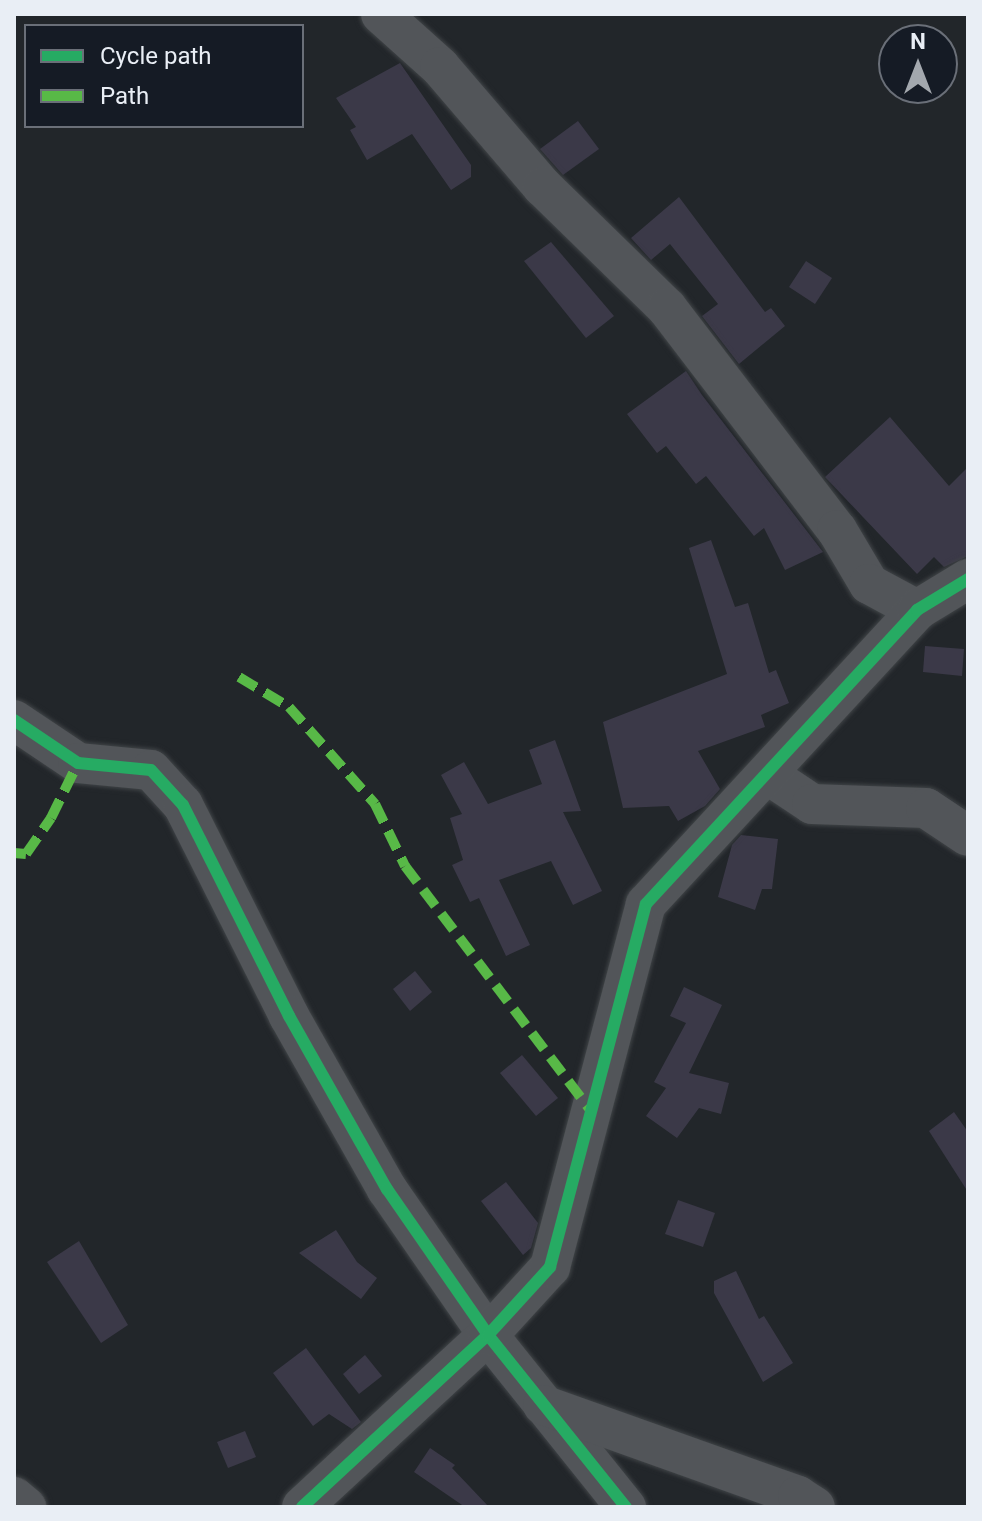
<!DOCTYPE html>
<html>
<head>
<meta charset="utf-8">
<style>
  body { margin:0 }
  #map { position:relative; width:982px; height:1521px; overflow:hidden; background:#22262a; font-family:Roboto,sans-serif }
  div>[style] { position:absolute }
  .building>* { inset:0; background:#3b3948 }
  .roads { filter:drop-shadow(0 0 2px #404447) drop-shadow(0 0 2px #404447) }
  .minor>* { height:40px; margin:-20px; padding:0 20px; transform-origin:20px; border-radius:20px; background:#525559 }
  .quiet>* { height:10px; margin-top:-5px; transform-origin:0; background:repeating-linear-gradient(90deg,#58b947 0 20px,transparent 0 30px) }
  .cycleway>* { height:12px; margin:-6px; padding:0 6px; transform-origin:6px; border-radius:6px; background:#26ab63 }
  span { translate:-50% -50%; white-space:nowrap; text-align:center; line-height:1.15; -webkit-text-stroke:7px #151b25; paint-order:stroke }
  .frame { position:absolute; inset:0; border:16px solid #e9eef5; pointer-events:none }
  .legend { position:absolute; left:24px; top:24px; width:280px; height:104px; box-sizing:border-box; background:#151b25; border:2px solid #6a6f78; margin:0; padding:10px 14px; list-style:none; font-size:24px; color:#e9eef5 }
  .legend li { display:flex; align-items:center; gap:16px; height:40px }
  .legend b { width:40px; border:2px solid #6a6f78 }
  .north { position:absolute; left:878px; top:24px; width:80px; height:80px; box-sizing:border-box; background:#151b25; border:2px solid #6a6f78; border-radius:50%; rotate:0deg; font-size:22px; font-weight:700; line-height:32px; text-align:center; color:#e9eef5 }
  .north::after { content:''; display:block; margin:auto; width:28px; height:36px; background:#a3a8ae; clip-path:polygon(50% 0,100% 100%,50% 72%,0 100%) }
</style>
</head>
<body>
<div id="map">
  <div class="building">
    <i style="clip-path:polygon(400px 63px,471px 165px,471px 177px,451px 190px,412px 134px,367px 160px,350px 130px,356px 127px,336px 98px)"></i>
    <i style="clip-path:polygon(578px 121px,599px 149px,563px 175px,540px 149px)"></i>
    <i style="clip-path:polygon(679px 197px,765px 312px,771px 308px,785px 326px,739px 364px,702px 316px,718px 304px,670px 244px,651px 260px,631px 238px)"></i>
    <i style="clip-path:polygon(551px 242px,614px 316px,586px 338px,524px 261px)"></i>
    <i style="clip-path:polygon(806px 261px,832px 278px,815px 304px,789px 287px)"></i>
    <i style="clip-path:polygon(686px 371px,702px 395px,823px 552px,785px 570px,764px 528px,754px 536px,706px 476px,696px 484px,666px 446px,657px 453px,627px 414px)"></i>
    <i style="clip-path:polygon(890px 417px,949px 486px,968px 467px,968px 556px,944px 567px,934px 557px,917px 574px,825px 477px)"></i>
    <i style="clip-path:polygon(711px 540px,735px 607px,748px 603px,769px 673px,776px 670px,789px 703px,761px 715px,765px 727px,698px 751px,720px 789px,705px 806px,678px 821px,669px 806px,623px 808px,603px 722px,727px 674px,689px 548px)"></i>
    <i style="clip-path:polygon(925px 646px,964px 649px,962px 676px,923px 672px)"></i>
    <i style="clip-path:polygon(555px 740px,581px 811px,563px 812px,602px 891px,573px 905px,551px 861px,499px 880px,530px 945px,506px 956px,479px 898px,470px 902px,452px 865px,463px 860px,450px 818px,462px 814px,441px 775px,464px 762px,488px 804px,542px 784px,529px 750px)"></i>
    <i style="clip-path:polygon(741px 835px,778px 839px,772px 889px,762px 889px,755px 910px,718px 897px,732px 845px)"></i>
    <i style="clip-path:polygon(415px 971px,432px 992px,410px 1011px,393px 989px)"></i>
    <i style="clip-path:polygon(684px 987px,722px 1005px,689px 1073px,729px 1083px,721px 1114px,699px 1108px,677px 1138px,646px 1116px,666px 1088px,654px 1082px,686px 1023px,670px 1016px)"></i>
    <i style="clip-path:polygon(522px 1055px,558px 1098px,536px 1116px,500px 1073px)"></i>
    <i style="clip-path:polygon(954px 1112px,968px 1132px,968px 1192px,929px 1131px)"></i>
    <i style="clip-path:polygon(506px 1182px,538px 1223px,531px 1248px,523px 1255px,481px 1201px)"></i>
    <i style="clip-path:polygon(678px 1200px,715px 1213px,703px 1247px,665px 1234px)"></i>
    <i style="clip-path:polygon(336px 1230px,357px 1262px,377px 1278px,361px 1299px,299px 1253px)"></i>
    <i style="clip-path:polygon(79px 1241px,128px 1325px,101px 1343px,47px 1262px)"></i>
    <i style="clip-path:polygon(736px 1271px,759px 1319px,764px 1316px,793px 1363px,763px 1382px,714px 1293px,714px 1281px)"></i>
    <i style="clip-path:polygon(306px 1348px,361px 1422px,352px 1429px,329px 1414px,313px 1426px,273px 1373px)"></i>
    <i style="clip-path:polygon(365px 1355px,382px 1376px,359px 1394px,343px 1374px)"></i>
    <i style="clip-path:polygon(245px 1431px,256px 1457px,228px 1468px,217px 1442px)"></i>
    <i style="clip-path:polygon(430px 1448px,455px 1465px,452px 1468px,489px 1507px,465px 1507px,414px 1472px)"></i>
  </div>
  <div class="roads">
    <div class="minor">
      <i style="left:381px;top:14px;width:79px;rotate:41.9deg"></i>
      <i style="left:440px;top:67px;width:158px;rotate:49.4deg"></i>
      <i style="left:543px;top:187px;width:173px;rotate:44.3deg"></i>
      <i style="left:667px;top:308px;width:280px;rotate:52.6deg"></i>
      <i style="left:837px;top:530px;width:63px;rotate:59.3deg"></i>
      <i style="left:869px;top:584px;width:55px;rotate:28.4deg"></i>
      <i style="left:14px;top:720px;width:77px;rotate:33.9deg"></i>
      <i style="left:78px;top:763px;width:73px;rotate:5.5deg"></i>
      <i style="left:151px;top:770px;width:47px;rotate:47.6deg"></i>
      <i style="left:183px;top:805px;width:236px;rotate:63.3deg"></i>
      <i style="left:289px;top:1016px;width:199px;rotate:60.5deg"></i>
      <i style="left:387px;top:1189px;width:178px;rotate:55.3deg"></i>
      <i style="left:488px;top:1335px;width:221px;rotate:51.3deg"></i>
      <i style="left:767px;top:774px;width:54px;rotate:33.7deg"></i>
      <i style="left:812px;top:804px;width:114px;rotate:2deg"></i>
      <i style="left:926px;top:808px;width:50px;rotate:33.7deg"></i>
      <i style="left:543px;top:1405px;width:271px;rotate:19.6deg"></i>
      <i style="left:798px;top:1496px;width:20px;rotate:33deg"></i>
      <i style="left:14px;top:1497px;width:16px;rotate:40deg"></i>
      <i style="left:302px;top:1507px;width:253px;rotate:-42.8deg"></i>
      <i style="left:488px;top:1335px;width:92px;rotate:-47.6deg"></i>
      <i style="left:550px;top:1267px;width:375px;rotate:-75.2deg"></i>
      <i style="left:646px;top:904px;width:400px;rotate:-47.3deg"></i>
      <i style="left:917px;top:610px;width:60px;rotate:-31.3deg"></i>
    </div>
  </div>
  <div class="quiet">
    <i style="left:239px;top:677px;width:58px;rotate:31deg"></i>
    <i style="left:289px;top:707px;width:130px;rotate:48.4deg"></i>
    <i style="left:375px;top:804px;width:69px;rotate:64.2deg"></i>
    <i style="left:405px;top:866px;width:308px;rotate:52.8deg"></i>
    <i style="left:14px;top:853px;width:12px;rotate:5deg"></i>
    <i style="left:26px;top:854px;width:44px;rotate:-55.2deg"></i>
    <i style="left:51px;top:818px;width:61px;rotate:-63.9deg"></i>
  </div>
  <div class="cycleway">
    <i style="left:14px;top:720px;width:77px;rotate:33.9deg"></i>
    <i style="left:78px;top:763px;width:73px;rotate:5.5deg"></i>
    <i style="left:151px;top:770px;width:47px;rotate:47.6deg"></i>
    <i style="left:183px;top:805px;width:236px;rotate:63.3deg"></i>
    <i style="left:289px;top:1016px;width:199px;rotate:60.5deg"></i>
    <i style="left:387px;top:1189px;width:178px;rotate:55.3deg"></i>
    <i style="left:488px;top:1335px;width:221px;rotate:51.3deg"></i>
    <i style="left:302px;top:1507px;width:253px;rotate:-42.8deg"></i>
    <i style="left:488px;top:1335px;width:92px;rotate:-47.6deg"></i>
    <i style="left:550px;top:1267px;width:375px;rotate:-75.2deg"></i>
    <i style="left:646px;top:904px;width:400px;rotate:-47.3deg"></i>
    <i style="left:917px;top:610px;width:60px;rotate:-31.3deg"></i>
  </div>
  <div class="frame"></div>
  <ul class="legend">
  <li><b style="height:10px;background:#26ab63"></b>Cycle path</li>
  <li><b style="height:10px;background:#58b947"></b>Path</li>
  </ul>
  <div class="north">N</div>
</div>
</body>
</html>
